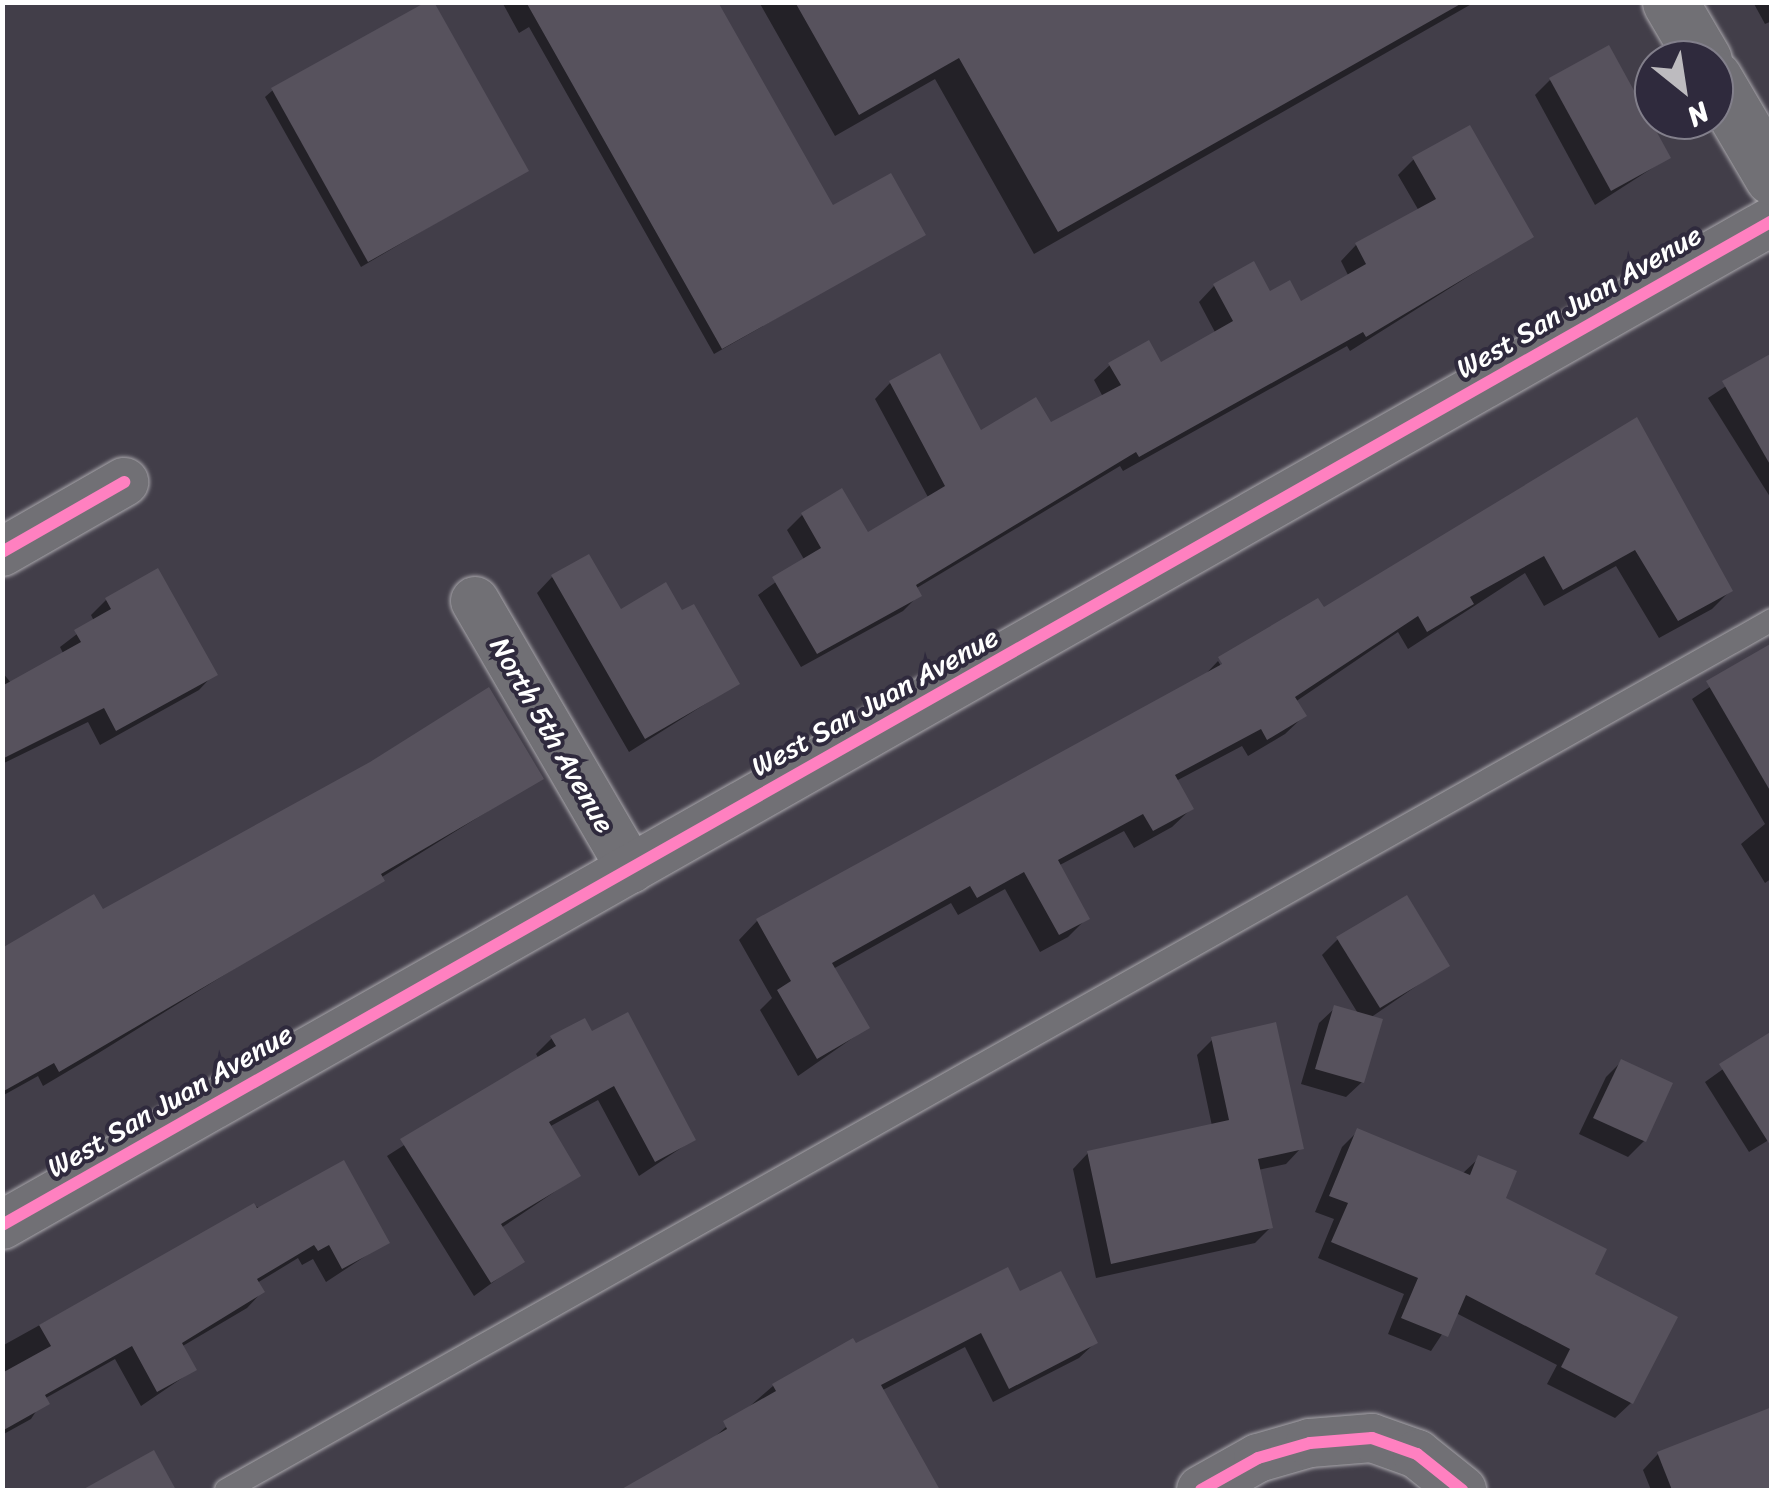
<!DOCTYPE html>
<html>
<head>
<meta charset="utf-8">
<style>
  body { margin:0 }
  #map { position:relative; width:1774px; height:1493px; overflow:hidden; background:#423e49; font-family:Sriracha,sans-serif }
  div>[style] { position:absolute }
  .shadow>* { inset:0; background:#0007 }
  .building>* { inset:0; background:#57525d }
  .roads { filter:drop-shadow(0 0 2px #aaa8ad) drop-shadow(0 0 2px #aaa8ad) }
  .lane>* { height:22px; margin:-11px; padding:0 11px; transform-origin:11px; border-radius:11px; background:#717075 }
  .street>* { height:48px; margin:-24px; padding:0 24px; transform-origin:24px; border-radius:24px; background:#717075 }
  .secondary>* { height:55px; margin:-27.5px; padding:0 27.5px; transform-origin:27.5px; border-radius:27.5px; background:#717075 }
  .cycleway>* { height:12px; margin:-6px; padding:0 6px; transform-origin:6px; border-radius:6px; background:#ff80c0 }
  span { translate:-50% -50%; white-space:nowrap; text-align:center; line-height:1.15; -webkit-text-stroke:8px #2f2a3d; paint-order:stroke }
  .street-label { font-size:28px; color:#fff }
  .frame { position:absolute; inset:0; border:5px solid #fff; pointer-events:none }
  .north { position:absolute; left:1634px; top:40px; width:100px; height:100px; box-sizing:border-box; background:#2f2a3d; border:2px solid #827f8b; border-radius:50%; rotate:150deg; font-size:28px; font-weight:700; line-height:40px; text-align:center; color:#fff }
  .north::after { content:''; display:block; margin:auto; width:35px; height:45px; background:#bdbbbf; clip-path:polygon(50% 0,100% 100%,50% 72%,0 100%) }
</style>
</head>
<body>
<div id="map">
  <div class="shadow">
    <i style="clip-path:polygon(502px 2px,715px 2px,832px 208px,922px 235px,714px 354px,529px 27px,519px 33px)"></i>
    <i style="clip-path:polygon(759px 2px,1475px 2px,1034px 254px,935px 79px,835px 136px)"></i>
    <i style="clip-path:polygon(1753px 2px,1772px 2px,1772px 21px,1765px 24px)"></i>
    <i style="clip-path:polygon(1550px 80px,1668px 158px,1595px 205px,1535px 95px)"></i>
    <i style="clip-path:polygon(273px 90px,526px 170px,361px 267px,265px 97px)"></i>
    <i style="clip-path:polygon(1414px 159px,1531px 237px,1350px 351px,1347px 346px,1123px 471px,1120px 466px,915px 589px,919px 595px,903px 611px,801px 667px,758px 595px,805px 561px,787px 530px,802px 515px,867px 535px,929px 499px,875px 399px,890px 383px,980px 434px,1050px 425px,1103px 397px,1094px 380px,1110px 365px,1160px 366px,1216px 334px,1199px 302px,1214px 286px,1300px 305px,1349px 277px,1341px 261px,1356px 245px,1419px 211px,1398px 175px)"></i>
    <i style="clip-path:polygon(1772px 356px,1772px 500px,1708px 398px)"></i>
    <i style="clip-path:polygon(1636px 421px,1730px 591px,1712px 609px,1659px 638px,1616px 566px,1544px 606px,1525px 573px,1408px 649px,1398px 632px,1295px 702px,1304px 716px,1285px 734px,1248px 756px,1242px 746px,1176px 781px,1191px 809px,1172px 827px,1134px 848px,1124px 831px,1058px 866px,1087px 918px,1068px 937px,1040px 952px,1005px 889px,958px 915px,951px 903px,833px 969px,867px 1028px,798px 1076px,760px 1010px,772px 998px,739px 940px,757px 921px,1202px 678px,1218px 661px,1227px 676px,1220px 659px,1323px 611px)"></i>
    <i style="clip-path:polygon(552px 577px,620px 612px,681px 614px,737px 684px,629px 752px,537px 593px)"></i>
    <i style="clip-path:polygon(106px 600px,214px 674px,199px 690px,100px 745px,88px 722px,2px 764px,2px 672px,12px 684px,64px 655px,60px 647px,94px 621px,91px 615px)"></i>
    <i style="clip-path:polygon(1765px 650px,1772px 660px,1772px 878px,1765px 883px,1741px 844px,1765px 824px,1692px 699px)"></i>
    <i style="clip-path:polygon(540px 779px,97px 1054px,43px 1086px,38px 1076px,2px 1096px,2px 951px,102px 913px)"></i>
    <i style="clip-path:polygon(1338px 939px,1447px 965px,1370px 1018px,1362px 1082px,1346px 1097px,1301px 1084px,1319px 1023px,1335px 1008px,1359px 1015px,1322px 955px)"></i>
    <i style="clip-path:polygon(591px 1034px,693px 1140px,639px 1176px,598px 1100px,549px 1127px,578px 1176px,501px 1228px,522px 1261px,474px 1296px,387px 1156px,539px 1059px,536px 1054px,552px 1038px)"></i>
    <i style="clip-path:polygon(1772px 1034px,1772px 1138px,1749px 1152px,1705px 1082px)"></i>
    <i style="clip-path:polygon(1213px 1039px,1301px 1148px,1286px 1164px,1258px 1170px,1271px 1227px,1255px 1243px,1096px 1278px,1073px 1169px,1088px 1153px,1212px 1126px,1197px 1055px)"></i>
    <i style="clip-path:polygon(1621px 1062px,1670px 1084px,1644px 1141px,1628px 1157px,1579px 1134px,1606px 1077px)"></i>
    <i style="clip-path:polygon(1358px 1131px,1462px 1174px,1479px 1158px,1631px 1403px,1615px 1418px,1547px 1384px,1557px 1365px,1456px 1313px,1431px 1351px,1388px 1334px,1404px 1294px,1318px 1258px,1334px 1219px,1315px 1212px,1342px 1147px)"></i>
    <i style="clip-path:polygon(254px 1206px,387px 1242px,326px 1282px,313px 1259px,302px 1265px,298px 1258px,257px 1283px,262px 1292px,247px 1308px,181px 1347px,194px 1370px,141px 1406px,115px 1359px,44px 1399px,31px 1419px,2px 1435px,2px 1346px)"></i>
    <i style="clip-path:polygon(1019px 1295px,1095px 1343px,1079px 1358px,993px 1402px,965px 1347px,881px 1391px,937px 1490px,637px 1490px,710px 1441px,773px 1386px,855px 1346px)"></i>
    <i style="clip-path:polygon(1772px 1409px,1772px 1490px,1651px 1490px,1643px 1470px,1658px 1454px)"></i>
  </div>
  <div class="building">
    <i style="clip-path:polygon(426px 2px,434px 2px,529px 171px,368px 262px,271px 88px)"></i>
    <i style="clip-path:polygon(526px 2px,718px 2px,833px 205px,891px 173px,926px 235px,722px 349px)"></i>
    <i style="clip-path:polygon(795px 2px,1464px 2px,1058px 232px,959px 58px,859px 115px)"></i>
    <i style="clip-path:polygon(1609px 45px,1671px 158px,1611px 191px,1549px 78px)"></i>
    <i style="clip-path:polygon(1470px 125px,1534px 237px,1366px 337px,1363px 332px,1139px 457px,1136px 452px,916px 585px,922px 596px,817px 654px,772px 577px,821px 548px,801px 513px,842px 488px,868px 532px,945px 486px,889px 381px,940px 353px,981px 430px,1036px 397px,1051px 422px,1121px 385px,1108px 363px,1149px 340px,1161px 362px,1233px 321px,1213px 284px,1254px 261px,1270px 291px,1290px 280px,1301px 301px,1366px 264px,1355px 243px,1436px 199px,1412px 157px)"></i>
    <i style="clip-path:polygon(1772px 353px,1772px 468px,1722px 381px)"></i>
    <i style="clip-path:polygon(1637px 417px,1733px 591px,1678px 621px,1635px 550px,1563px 590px,1544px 556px,1470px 597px,1474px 604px,1427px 632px,1418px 616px,1295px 697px,1307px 716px,1267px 740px,1261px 729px,1175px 775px,1194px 809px,1153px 831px,1143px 814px,1058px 860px,1090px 919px,1059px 935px,1024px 872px,977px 898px,970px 886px,832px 963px,870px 1028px,817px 1059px,777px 990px,791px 981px,756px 919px,1222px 664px,1218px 657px,1318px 598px,1324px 607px)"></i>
    <i style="clip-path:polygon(589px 554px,621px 609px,666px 582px,682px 610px,694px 604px,740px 684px,645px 739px,551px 575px)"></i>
    <i style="clip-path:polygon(158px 568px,218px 675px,116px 731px,104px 708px,2px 759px,2px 686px,81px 642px,74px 630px,111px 609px,105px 598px)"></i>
    <i style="clip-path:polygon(1772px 643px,1772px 794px,1706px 681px)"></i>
    <i style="clip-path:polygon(489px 687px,544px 779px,381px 874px,385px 881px,59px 1072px,54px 1063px,2px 1092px,2px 948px,94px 894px,103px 909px,370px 762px)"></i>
    <i style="clip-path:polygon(1407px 895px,1450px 966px,1380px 1008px,1336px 937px)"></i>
    <i style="clip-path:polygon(1334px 1005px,1383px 1019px,1364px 1083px,1315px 1069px)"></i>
    <i style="clip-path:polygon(628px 1012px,696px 1140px,655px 1162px,614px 1086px,549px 1122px,581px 1176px,501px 1224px,525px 1262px,491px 1283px,400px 1139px,556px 1046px,550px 1036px,585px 1018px,592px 1031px)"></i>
    <i style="clip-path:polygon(1276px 1022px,1304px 1149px,1258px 1159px,1273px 1228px,1111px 1264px,1087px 1151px,1229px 1120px,1211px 1037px)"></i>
    <i style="clip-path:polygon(1772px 1031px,1772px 1148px,1719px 1064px)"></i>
    <i style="clip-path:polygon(1621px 1059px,1673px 1083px,1646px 1142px,1593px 1118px)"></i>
    <i style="clip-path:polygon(1357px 1128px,1470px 1175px,1478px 1155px,1517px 1171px,1506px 1198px,1607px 1249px,1595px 1274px,1678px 1317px,1633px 1404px,1561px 1367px,1570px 1349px,1466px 1295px,1448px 1337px,1401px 1318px,1418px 1278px,1331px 1242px,1348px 1203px,1329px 1196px)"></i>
    <i style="clip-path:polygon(344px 1160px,390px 1243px,342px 1269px,329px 1245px,318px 1251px,314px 1245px,257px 1279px,265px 1292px,182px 1343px,197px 1370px,157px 1392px,132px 1346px,45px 1395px,50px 1404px,2px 1431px,2px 1373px,51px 1346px,39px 1325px,254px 1203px,257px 1208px)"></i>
    <i style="clip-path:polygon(1008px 1267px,1020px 1291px,1061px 1271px,1098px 1343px,1009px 1389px,981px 1333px,881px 1385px,940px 1490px,620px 1490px,727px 1429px,723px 1421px,776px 1391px,772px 1384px,853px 1338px,856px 1343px)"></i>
    <i style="clip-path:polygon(1772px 1407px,1772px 1490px,1672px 1490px,1657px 1452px)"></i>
    <i style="clip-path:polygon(154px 1450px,176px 1490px,82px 1490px)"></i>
  </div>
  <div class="roads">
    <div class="lane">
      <i style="left:226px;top:1490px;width:1774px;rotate:-29.37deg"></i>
    </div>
    <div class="street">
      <i style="left:2px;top:552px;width:141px;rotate:-29.8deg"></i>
      <i style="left:475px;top:601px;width:310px;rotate:59.8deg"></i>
      <i style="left:2px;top:1225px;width:2035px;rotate:-29.56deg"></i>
      <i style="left:1201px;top:1490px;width:65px;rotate:-29.3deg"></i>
      <i style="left:1258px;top:1458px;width:54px;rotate:-16.1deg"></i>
      <i style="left:1310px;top:1443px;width:62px;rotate:-4.6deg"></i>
      <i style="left:1372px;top:1438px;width:48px;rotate:19.6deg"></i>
      <i style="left:1417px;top:1454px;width:58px;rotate:38.7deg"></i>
    </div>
    <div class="secondary">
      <i style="left:1670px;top:2px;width:67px;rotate:59.6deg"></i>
      <i style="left:1714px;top:78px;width:115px;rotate:59.6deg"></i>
    </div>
  </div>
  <div class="cycleway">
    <i style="left:2px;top:552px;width:141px;rotate:-29.8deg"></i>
    <i style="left:2px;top:1225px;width:2035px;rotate:-29.56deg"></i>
    <i style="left:1201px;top:1490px;width:65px;rotate:-29.3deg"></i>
    <i style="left:1258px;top:1458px;width:54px;rotate:-16.1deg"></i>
    <i style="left:1310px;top:1443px;width:62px;rotate:-4.6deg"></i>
    <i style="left:1372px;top:1438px;width:48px;rotate:19.6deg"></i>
    <i style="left:1417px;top:1454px;width:58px;rotate:38.7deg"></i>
  </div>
  <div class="street-label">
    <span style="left:1579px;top:302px;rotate:-30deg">West San Juan Avenue</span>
    <span style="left:875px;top:702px;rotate:-29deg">West San Juan Avenue</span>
    <span style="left:552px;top:735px;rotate:60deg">North 5th Avenue</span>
    <span style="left:170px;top:1101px;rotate:-30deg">West San Juan Avenue</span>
  </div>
  <div class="frame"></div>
  <div class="north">N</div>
</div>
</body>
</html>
